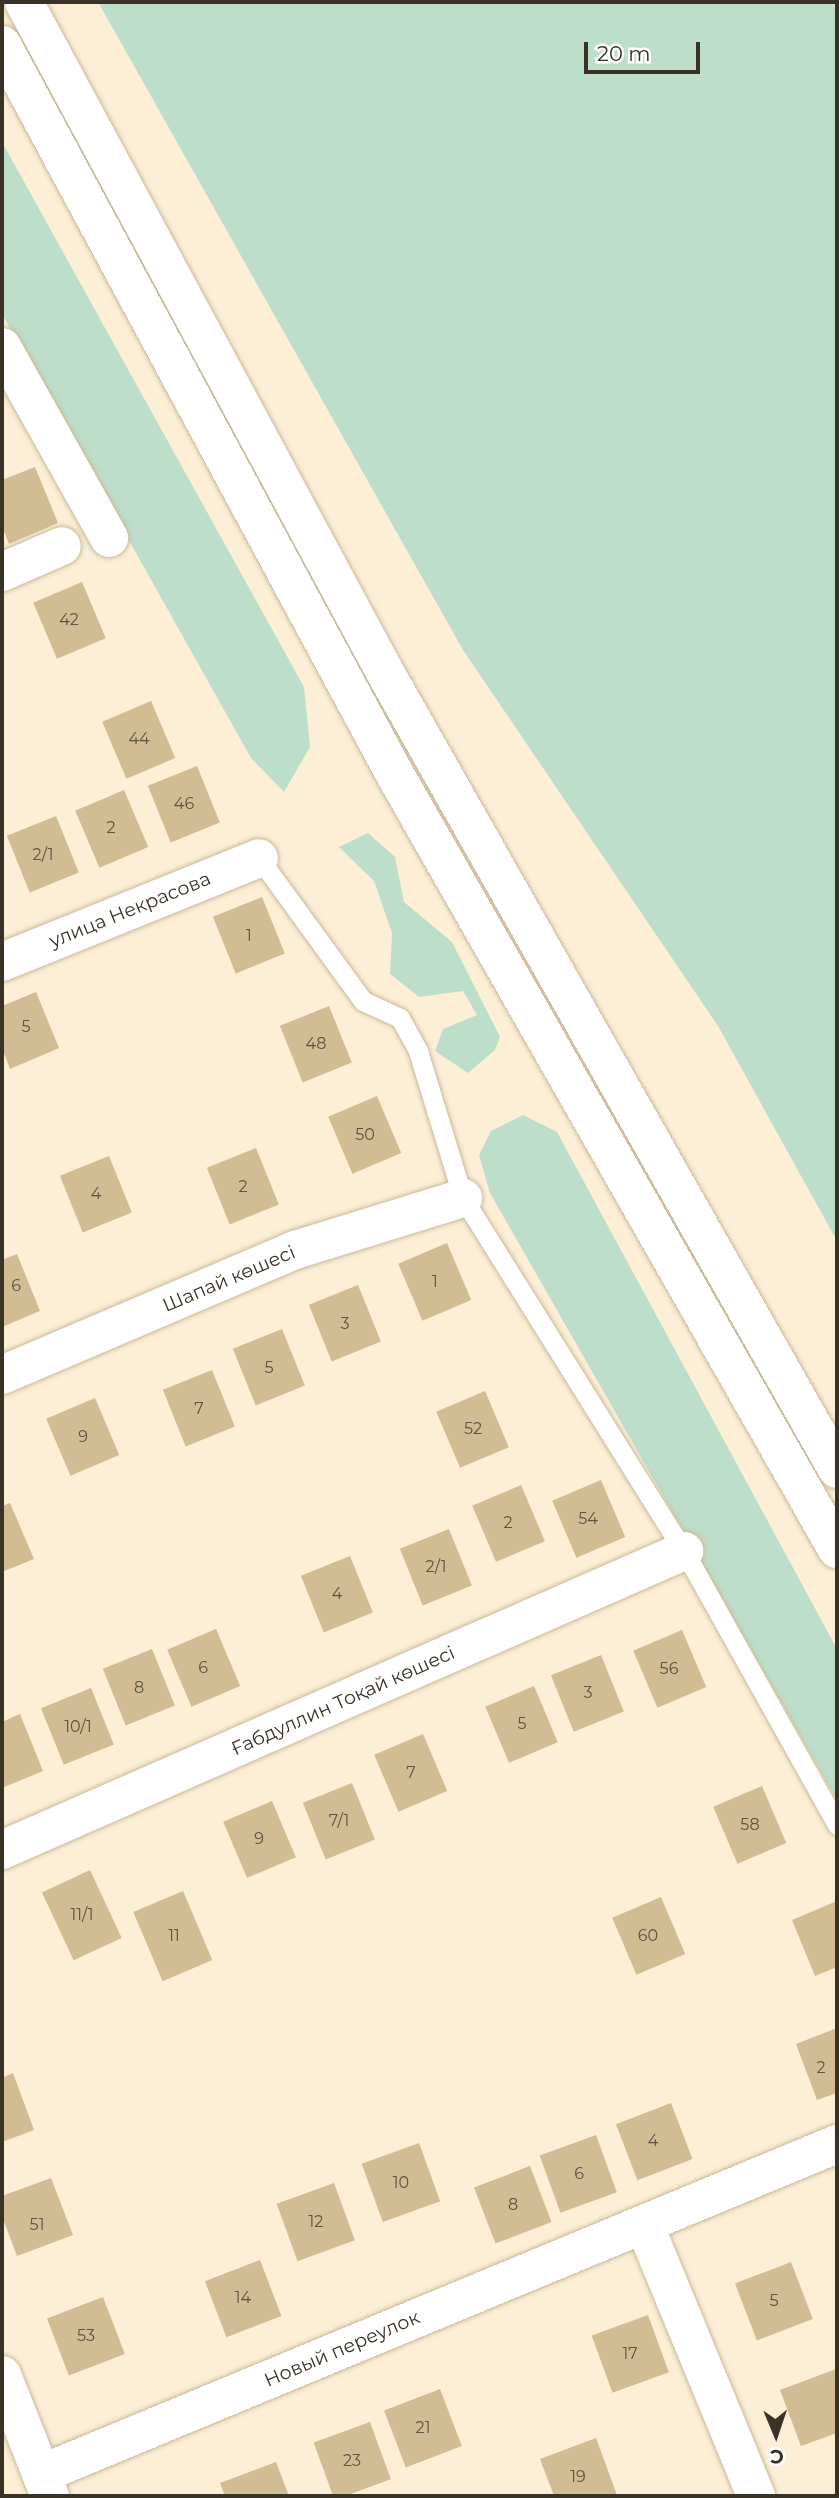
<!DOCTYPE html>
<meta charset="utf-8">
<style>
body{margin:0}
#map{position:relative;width:839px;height:2498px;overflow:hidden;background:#fcefd6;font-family:Montserrat,sans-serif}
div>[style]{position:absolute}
.green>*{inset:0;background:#bddeca}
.building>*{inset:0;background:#d1bc93;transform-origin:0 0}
.roads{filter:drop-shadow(0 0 2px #caba9b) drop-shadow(0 0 2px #caba9b)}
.service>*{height:19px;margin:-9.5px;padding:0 9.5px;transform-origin:9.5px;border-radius:9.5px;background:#fff}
.minor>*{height:38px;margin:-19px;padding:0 19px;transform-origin:19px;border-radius:19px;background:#fff}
.primary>*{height:38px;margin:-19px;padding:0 19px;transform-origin:19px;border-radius:19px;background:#fff}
span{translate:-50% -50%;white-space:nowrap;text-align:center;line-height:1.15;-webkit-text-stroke:7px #fff;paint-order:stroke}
.number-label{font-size:16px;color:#5f5441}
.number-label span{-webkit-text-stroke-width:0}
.street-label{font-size:19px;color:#393226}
.frame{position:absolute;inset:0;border:4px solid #393226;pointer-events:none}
.north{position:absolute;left:741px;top:2400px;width:70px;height:70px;-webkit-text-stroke:5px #fff;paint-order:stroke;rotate:178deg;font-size:19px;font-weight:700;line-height:28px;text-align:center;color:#393226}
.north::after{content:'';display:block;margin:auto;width:24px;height:32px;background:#393226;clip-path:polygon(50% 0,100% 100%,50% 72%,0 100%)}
.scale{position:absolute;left:584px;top:42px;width:116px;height:32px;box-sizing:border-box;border:4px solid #393226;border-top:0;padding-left:9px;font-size:21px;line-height:24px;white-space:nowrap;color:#393226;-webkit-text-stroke:5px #fff;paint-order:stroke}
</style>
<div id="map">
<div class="green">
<div style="clip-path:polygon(98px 2px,837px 2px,837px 1241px,718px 1026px,463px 650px)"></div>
<div style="clip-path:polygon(2px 142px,304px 687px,310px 747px,284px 792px,251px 758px,2px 314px)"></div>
<div style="clip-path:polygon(368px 833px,395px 857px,404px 902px,452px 942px,500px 1037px,495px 1050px,468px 1073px,435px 1051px,443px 1029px,477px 1015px,463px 991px,419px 997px,390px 974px,392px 933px,374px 881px,339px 847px)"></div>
<div style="clip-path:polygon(523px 1115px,557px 1132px,837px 1649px,837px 1800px,490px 1193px,479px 1155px,491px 1131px)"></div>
</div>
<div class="building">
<div style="clip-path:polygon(35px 467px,58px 523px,9px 544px,2px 526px,2px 480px)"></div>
<div style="left:82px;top:582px;width:61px;height:53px;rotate:67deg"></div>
<div style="left:151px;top:701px;width:62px;height:53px;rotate:67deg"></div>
<div style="left:197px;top:766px;width:61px;height:53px;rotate:68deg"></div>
<div style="left:124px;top:790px;width:62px;height:53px;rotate:67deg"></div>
<div style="left:56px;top:816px;width:61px;height:53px;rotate:68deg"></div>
<div style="left:262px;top:897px;width:61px;height:53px;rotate:68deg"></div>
<div style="clip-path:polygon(36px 992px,59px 1048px,10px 1069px,2px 1048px,2px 1006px)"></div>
<div style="left:329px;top:1006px;width:61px;height:53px;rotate:68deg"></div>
<div style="left:377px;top:1096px;width:62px;height:53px;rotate:67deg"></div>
<div style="left:256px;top:1148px;width:61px;height:53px;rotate:68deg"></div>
<div style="left:109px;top:1156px;width:61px;height:53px;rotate:68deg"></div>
<div style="left:447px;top:1243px;width:62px;height:53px;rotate:67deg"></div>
<div style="clip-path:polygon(17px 1254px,40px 1311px,2px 1327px,2px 1260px)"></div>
<div style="left:358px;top:1285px;width:61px;height:53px;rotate:68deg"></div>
<div style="left:282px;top:1329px;width:61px;height:53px;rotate:68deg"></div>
<div style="left:212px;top:1370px;width:61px;height:53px;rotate:68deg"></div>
<div style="left:485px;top:1391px;width:61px;height:53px;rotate:67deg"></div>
<div style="left:95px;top:1398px;width:62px;height:53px;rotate:67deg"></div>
<div style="left:601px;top:1480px;width:62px;height:53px;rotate:67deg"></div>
<div style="left:521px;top:1485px;width:61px;height:53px;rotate:67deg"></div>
<div style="clip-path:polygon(10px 1503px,34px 1559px,2px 1572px,2px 1506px)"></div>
<div style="left:449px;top:1529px;width:61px;height:53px;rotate:68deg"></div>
<div style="left:350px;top:1556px;width:61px;height:53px;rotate:68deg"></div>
<div style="left:216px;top:1629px;width:62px;height:53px;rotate:67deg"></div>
<div style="left:682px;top:1630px;width:62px;height:53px;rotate:67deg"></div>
<div style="left:152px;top:1649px;width:61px;height:53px;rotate:68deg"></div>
<div style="left:601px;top:1655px;width:61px;height:54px;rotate:68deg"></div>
<div style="left:534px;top:1686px;width:61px;height:53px;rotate:67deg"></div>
<div style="left:91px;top:1688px;width:61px;height:54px;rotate:68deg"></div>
<div style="clip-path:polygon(20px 1714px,43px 1771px,2px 1788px,2px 1722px)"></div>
<div style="left:423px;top:1734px;width:62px;height:53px;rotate:67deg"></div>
<div style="left:352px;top:1783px;width:61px;height:53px;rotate:68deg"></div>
<div style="left:762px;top:1786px;width:62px;height:53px;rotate:67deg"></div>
<div style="left:272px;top:1801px;width:61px;height:53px;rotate:67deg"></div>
<div style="left:90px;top:1870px;width:75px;height:53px;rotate:65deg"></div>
<div style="left:183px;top:1891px;width:75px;height:54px;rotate:67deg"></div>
<div style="left:661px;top:1897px;width:62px;height:53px;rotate:67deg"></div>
<div style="clip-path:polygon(837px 1901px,837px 1967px,815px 1976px,792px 1920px)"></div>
<div style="clip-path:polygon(837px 2028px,837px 2093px,817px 2100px,796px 2044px)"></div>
<div style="clip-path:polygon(13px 2073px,34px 2130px,2px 2142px,2px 2078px)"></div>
<div style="left:671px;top:2103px;width:60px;height:59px;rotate:69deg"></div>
<div style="left:596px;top:2135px;width:61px;height:60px;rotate:70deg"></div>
<div style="left:419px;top:2143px;width:62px;height:61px;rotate:70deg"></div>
<div style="left:530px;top:2166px;width:60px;height:60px;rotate:69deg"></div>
<div style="clip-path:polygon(51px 2178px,73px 2235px,17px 2256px,2px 2216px,2px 2196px)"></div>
<div style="left:334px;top:2183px;width:61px;height:61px;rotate:70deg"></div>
<div style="left:260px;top:2260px;width:60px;height:59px;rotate:69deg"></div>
<div style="left:791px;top:2262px;width:61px;height:60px;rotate:69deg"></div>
<div style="left:103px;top:2297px;width:61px;height:60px;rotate:69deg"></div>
<div style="left:648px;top:2315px;width:61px;height:60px;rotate:70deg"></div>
<div style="clip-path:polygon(836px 2369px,837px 2433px,801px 2446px,780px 2390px)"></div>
<div style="left:440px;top:2389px;width:61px;height:60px;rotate:69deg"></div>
<div style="left:370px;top:2422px;width:61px;height:60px;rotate:70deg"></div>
<div style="clip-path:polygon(596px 2438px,617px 2495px,554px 2496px,540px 2459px)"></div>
<div style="clip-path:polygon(276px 2462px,289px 2496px,225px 2496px,220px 2483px)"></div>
</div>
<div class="roads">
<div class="service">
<div style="left:259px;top:858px;width:177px;rotate:54deg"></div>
<div style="left:363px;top:1001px;width:41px;rotate:24.7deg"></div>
<div style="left:400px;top:1018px;width:38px;rotate:61deg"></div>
<div style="left:418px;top:1051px;width:154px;rotate:73deg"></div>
<div style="left:463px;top:1198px;width:416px;rotate:58deg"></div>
<div style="left:684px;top:1551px;width:314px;rotate:60.8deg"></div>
</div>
<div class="minor">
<div style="left:2px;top:347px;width:219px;rotate:60.7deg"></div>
<div style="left:2px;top:572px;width:65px;rotate:-23.4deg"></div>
<div style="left:2px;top:962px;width:277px;rotate:-22deg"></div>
<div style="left:2px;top:1375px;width:319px;rotate:-23.1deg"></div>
<div style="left:295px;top:1250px;width:176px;rotate:-17.2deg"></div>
<div style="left:2px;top:1850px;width:745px;rotate:-23.67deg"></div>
<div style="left:644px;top:2224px;width:294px;rotate:67.6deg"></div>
<div style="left:2px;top:2375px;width:130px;rotate:68.4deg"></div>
<div style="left:41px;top:2474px;width:862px;rotate:-22.52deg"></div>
</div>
<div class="primary">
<div style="left:24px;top:2px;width:763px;rotate:61.69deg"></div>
<div style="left:386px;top:674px;width:914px;rotate:60.43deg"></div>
<div style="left:2px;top:45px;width:825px;rotate:61.69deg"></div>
<div style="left:393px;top:771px;width:896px;rotate:60.29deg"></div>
</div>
</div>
<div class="number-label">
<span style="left:69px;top:620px">42</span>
<span style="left:139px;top:739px">44</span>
<span style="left:184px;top:804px">46</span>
<span style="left:111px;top:828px">2</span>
<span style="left:43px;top:855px">2/1</span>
<span style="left:249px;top:936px">1</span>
<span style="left:26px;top:1027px">5</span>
<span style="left:316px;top:1044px">48</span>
<span style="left:365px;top:1135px">50</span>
<span style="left:243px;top:1187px">2</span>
<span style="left:96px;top:1194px">4</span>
<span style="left:435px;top:1282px">1</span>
<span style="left:16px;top:1286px">6</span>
<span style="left:345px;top:1324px">3</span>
<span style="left:269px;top:1368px">5</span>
<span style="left:199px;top:1409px">7</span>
<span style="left:473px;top:1429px">52</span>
<span style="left:83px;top:1437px">9</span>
<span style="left:588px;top:1519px">54</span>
<span style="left:508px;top:1523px">2</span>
<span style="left:436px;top:1567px">2/1</span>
<span style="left:337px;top:1594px">4</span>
<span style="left:203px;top:1668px">6</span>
<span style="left:669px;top:1669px">56</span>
<span style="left:139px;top:1688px">8</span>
<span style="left:588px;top:1693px">3</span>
<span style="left:522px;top:1724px">5</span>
<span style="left:78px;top:1727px">10/1</span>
<span style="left:411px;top:1773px">7</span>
<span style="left:339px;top:1821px">7/1</span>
<span style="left:750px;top:1825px">58</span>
<span style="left:259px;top:1839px">9</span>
<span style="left:82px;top:1915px">11/1</span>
<span style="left:174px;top:1936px">11</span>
<span style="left:648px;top:1936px">60</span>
<span style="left:821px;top:2068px">2</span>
<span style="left:653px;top:2141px">4</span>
<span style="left:579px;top:2174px">6</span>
<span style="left:401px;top:2183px">10</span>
<span style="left:513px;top:2205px">8</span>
<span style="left:316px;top:2222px">12</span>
<span style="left:37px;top:2225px">51</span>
<span style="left:243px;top:2298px">14</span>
<span style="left:774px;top:2301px">5</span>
<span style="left:86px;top:2336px">53</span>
<span style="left:630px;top:2354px">17</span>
<span style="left:423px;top:2428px">21</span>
<span style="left:352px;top:2461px">23</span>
<span style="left:578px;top:2477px">19</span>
</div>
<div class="street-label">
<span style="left:130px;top:910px;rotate:-22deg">улица Некрасова</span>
<span style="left:229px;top:1279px;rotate:-23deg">Шапай көшесі</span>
<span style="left:343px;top:1701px;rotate:-24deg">Ғабдуллин Тоқай көшесі</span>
<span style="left:342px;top:2349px;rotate:-23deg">Новый переулок</span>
</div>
<div class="frame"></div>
<div class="north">С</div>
<div class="scale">20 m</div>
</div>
